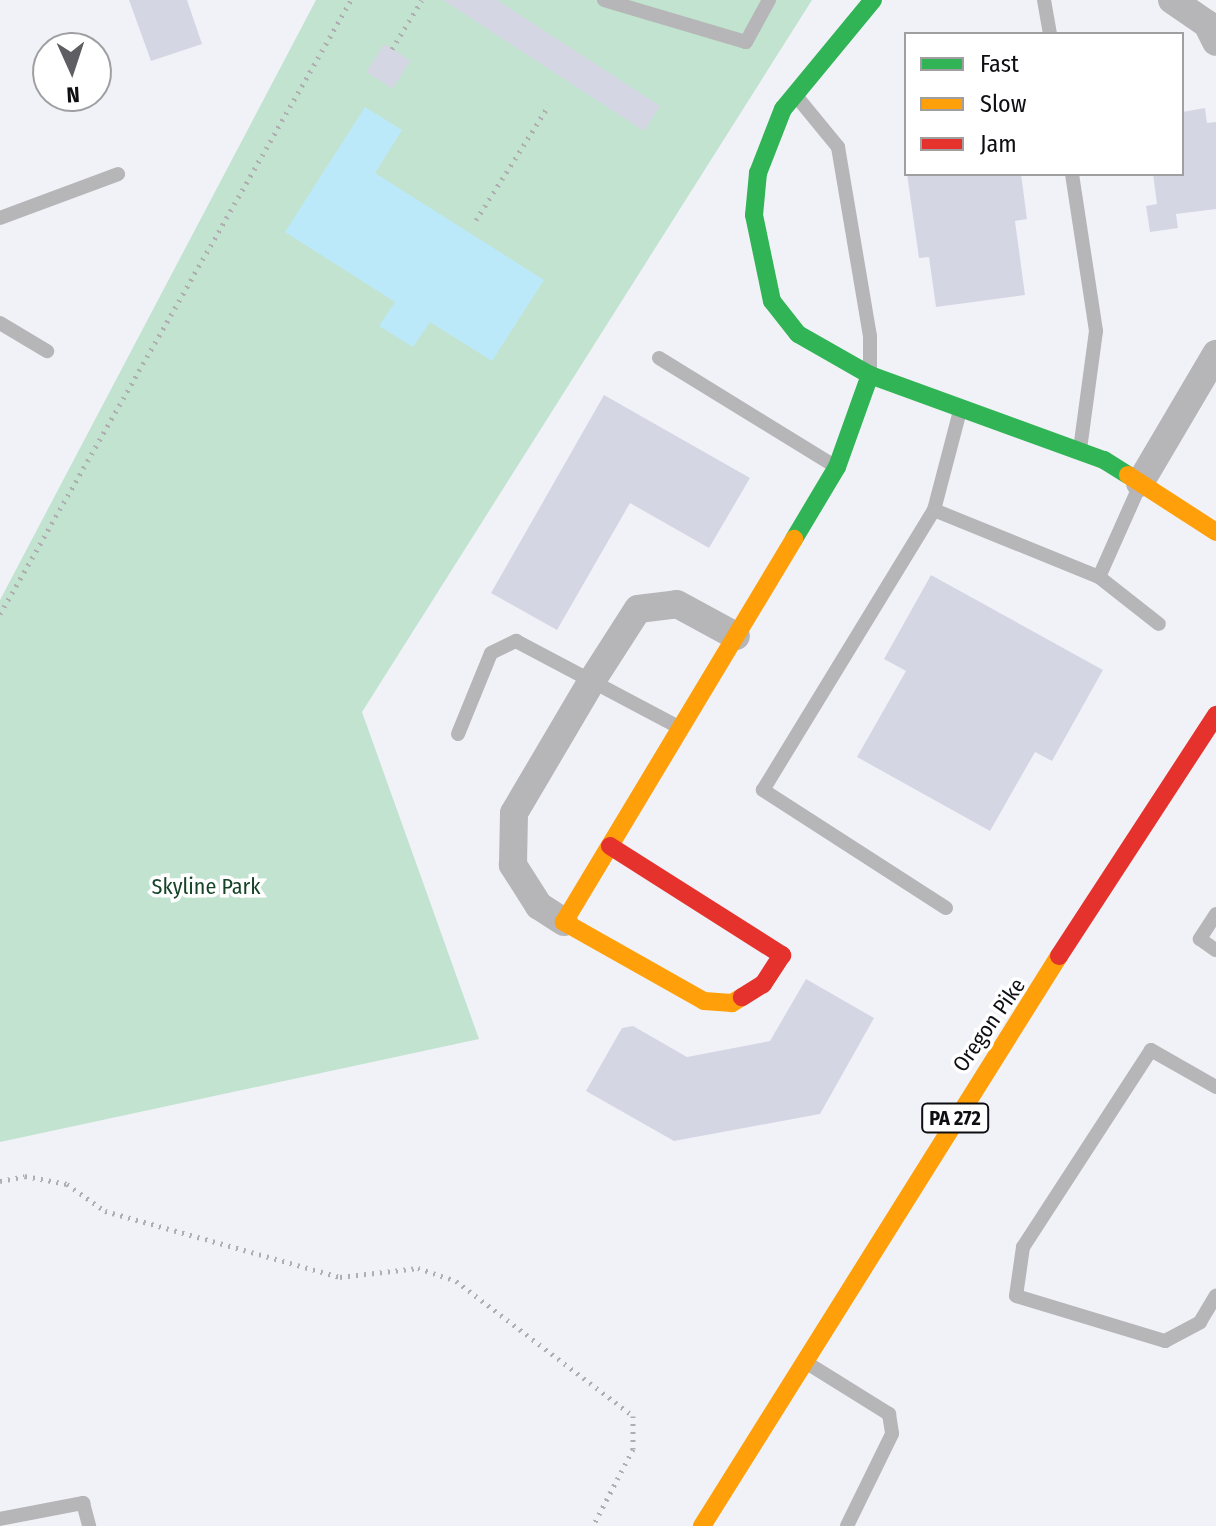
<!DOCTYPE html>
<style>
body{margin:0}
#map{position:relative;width:1216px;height:1526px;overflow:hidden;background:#f1f2f8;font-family:"Fira Sans Condensed",sans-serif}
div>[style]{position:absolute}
.green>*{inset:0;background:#c2e3cf}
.water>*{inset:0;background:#bce9f9}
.building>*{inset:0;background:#d5d6e4;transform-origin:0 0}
.path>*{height:5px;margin-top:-2.5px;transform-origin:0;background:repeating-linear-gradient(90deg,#afaeb1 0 2px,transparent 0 8px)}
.lane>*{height:14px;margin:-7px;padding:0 7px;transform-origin:7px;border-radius:7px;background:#b6b5b7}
.street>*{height:28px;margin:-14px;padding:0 14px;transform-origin:14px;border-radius:14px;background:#b6b5b7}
.fast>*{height:18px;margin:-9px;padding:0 9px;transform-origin:9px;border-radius:9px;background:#30b455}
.slow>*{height:18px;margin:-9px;padding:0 9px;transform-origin:9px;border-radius:9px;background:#ff9f0a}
.jam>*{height:18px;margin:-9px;padding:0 9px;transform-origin:9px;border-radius:9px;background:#e5322d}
span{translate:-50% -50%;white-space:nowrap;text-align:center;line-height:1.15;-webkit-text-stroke:7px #fff;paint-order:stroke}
.shield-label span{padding:2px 6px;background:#fff;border:2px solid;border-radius:6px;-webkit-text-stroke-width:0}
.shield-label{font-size:20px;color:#0f0f13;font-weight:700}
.park-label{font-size:22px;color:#174428}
.street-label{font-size:22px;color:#0f0f13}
.legend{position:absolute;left:904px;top:32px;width:280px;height:144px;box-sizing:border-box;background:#fff;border:2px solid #9f9fa1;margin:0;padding:10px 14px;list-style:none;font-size:24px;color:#0f0f13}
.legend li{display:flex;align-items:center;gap:16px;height:40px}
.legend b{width:40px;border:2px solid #9f9fa1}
.north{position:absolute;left:32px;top:32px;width:80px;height:80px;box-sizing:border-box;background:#fff;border:2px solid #9f9fa1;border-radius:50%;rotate:177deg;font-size:22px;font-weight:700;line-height:32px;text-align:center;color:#0f0f13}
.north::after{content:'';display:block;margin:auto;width:28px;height:36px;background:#5e5e63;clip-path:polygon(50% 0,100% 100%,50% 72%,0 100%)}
</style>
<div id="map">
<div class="green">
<div style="clip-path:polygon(316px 0,812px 0,362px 712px,479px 1039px,0 1142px,0 600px)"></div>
</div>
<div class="water">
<div style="clip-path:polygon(365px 107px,402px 130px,375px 173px,544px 280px,492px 361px,430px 322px,413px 347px,379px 326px,395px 302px,285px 232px)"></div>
</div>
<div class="building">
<div style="clip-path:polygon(129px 0,187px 0,202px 44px,151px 61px)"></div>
<div style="clip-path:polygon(443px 0,497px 0,660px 106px,644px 131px)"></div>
<div style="left:384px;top:44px;width:31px;height:33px;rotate:32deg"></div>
<div style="clip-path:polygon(1205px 108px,1207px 123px,1216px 122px,1216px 209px,1176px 214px,1178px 228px,1150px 232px,1146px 206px,1157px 204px,1153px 174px,1182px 174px,1182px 112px)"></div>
<div style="clip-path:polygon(907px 174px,1021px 174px,1027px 219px,1015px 221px,1025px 295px,936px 307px,929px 257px,919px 258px)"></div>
<div style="clip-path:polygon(604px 395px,750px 478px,709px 548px,630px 503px,557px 630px,491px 593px)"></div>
<div style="clip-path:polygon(931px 575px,1103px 670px,1052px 761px,1035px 752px,990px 831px,857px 757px,906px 671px,884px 659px)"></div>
<div style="clip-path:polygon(806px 979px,874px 1018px,820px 1114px,674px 1141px,586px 1091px,622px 1028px,633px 1026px,687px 1057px,770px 1041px)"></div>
</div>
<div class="path">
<div style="left:392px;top:49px;width:57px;rotate:-58.5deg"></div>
<div style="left:476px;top:220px;width:136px;rotate:-57.6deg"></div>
<div style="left:0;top:614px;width:707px;rotate:-60.25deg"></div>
<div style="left:0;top:1181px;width:25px;rotate:-11deg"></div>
<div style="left:25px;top:1176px;width:43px;rotate:10.8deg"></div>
<div style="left:67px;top:1184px;width:47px;rotate:35.4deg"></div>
<div style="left:105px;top:1211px;width:244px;rotate:15.7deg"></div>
<div style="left:340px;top:1277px;width:79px;rotate:-6.6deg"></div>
<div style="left:418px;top:1268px;width:40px;rotate:18.9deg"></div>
<div style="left:456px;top:1281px;width:223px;rotate:37.3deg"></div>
<div style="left:633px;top:1416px;width:33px;rotate:90deg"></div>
<div style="left:633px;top:1449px;width:87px;rotate:117.5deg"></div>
</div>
<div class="lane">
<div style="left:604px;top:0;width:148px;rotate:16.5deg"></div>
<div style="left:746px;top:42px;width:48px;rotate:-61.3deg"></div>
<div style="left:1044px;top:0;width:35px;rotate:80deg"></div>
<div style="left:797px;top:97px;width:65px;rotate:50.6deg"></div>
<div style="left:838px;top:147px;width:192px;rotate:80.4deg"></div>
<div style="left:870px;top:336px;width:35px;rotate:90deg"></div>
<div style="left:1072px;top:174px;width:159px;rotate:81.3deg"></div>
<div style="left:1096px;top:331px;width:120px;rotate:97.7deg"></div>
<div style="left:0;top:218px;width:126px;rotate:-20.4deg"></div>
<div style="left:0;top:323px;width:55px;rotate:30.8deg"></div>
<div style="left:659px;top:358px;width:204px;rotate:31.6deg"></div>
<div style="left:934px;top:510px;width:102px;rotate:-75.3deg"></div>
<div style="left:1099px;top:577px;width:98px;rotate:-66deg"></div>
<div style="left:458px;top:734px;width:87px;rotate:-67.8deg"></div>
<div style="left:491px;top:653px;width:28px;rotate:-26deg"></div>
<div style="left:516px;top:641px;width:186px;rotate:27.9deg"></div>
<div style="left:946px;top:908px;width:218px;rotate:-147.2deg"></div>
<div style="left:763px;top:790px;width:328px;rotate:-58.6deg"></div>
<div style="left:934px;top:510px;width:178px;rotate:22.1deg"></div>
<div style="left:1099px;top:577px;width:76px;rotate:38.1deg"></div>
<div style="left:1216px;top:914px;width:30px;rotate:123deg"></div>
<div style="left:1200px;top:939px;width:19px;rotate:35deg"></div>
<div style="left:1216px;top:1087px;width:75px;rotate:-150.4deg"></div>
<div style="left:1151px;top:1050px;width:235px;rotate:123deg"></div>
<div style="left:1023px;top:1247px;width:49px;rotate:98.1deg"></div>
<div style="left:1016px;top:1296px;width:156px;rotate:16.8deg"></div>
<div style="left:1165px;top:1341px;width:40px;rotate:-28deg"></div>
<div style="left:1200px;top:1322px;width:31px;rotate:-59deg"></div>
<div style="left:807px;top:1363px;width:97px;rotate:31.9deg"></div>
<div style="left:889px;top:1414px;width:20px;rotate:81deg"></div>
<div style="left:892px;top:1434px;width:102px;rotate:116.1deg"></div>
<div style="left:0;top:1519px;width:85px;rotate:-10.9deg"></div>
<div style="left:83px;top:1503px;width:24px;rotate:75deg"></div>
</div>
<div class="street">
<div style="left:1172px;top:0;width:42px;rotate:34.4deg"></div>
<div style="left:1207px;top:24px;width:20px;rotate:63deg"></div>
<div style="left:1140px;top:483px;width:150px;rotate:-59.5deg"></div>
<div style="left:564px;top:922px;width:30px;rotate:-147deg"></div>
<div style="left:539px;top:906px;width:49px;rotate:-122.4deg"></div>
<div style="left:513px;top:865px;width:52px;rotate:-88.9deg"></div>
<div style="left:514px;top:813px;width:156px;rotate:-59.5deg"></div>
<div style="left:593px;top:679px;width:83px;rotate:-57.3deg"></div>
<div style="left:638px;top:609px;width:39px;rotate:-7deg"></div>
<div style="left:677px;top:604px;width:67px;rotate:28.5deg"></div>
</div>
<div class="fast">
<div style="left:873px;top:0;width:141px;rotate:129.5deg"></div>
<div style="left:783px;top:109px;width:69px;rotate:111.3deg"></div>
<div style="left:758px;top:173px;width:42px;rotate:95.4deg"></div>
<div style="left:754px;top:215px;width:88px;rotate:78.2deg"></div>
<div style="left:772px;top:301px;width:42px;rotate:51.8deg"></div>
<div style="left:798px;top:334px;width:83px;rotate:29.7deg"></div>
<div style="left:870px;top:375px;width:249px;rotate:20deg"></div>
<div style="left:1104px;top:460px;width:28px;rotate:32deg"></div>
<div style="left:794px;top:539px;width:84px;rotate:-59.2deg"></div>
<div style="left:837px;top:467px;width:98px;rotate:-70.3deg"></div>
</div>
<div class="slow">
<div style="left:1128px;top:475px;width:105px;rotate:32.9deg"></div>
<div style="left:742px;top:997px;width:12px;rotate:149deg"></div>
<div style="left:732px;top:1003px;width:28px;rotate:-176deg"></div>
<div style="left:704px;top:1001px;width:161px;rotate:-150.6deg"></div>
<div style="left:564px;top:922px;width:447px;rotate:-59deg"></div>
<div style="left:702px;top:1526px;width:673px;rotate:-57.94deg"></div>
</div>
<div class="jam">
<div style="left:610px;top:846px;width:204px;rotate:32.4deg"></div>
<div style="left:782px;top:955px;width:35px;rotate:123deg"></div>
<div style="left:763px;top:984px;width:25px;rotate:148deg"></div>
<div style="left:1059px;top:956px;width:288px;rotate:-56.9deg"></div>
</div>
<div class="shield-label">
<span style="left:955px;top:1118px">PA 272</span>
</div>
<div class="park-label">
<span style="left:206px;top:887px">Skyline Park</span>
</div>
<div class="street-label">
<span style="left:989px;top:1025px;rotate:-55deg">Oregon Pike</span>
</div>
<ul class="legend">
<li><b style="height:10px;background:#30b455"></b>Fast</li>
<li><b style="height:10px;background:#ff9f0a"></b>Slow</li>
<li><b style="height:10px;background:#e5322d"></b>Jam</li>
</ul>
<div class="north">N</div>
</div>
